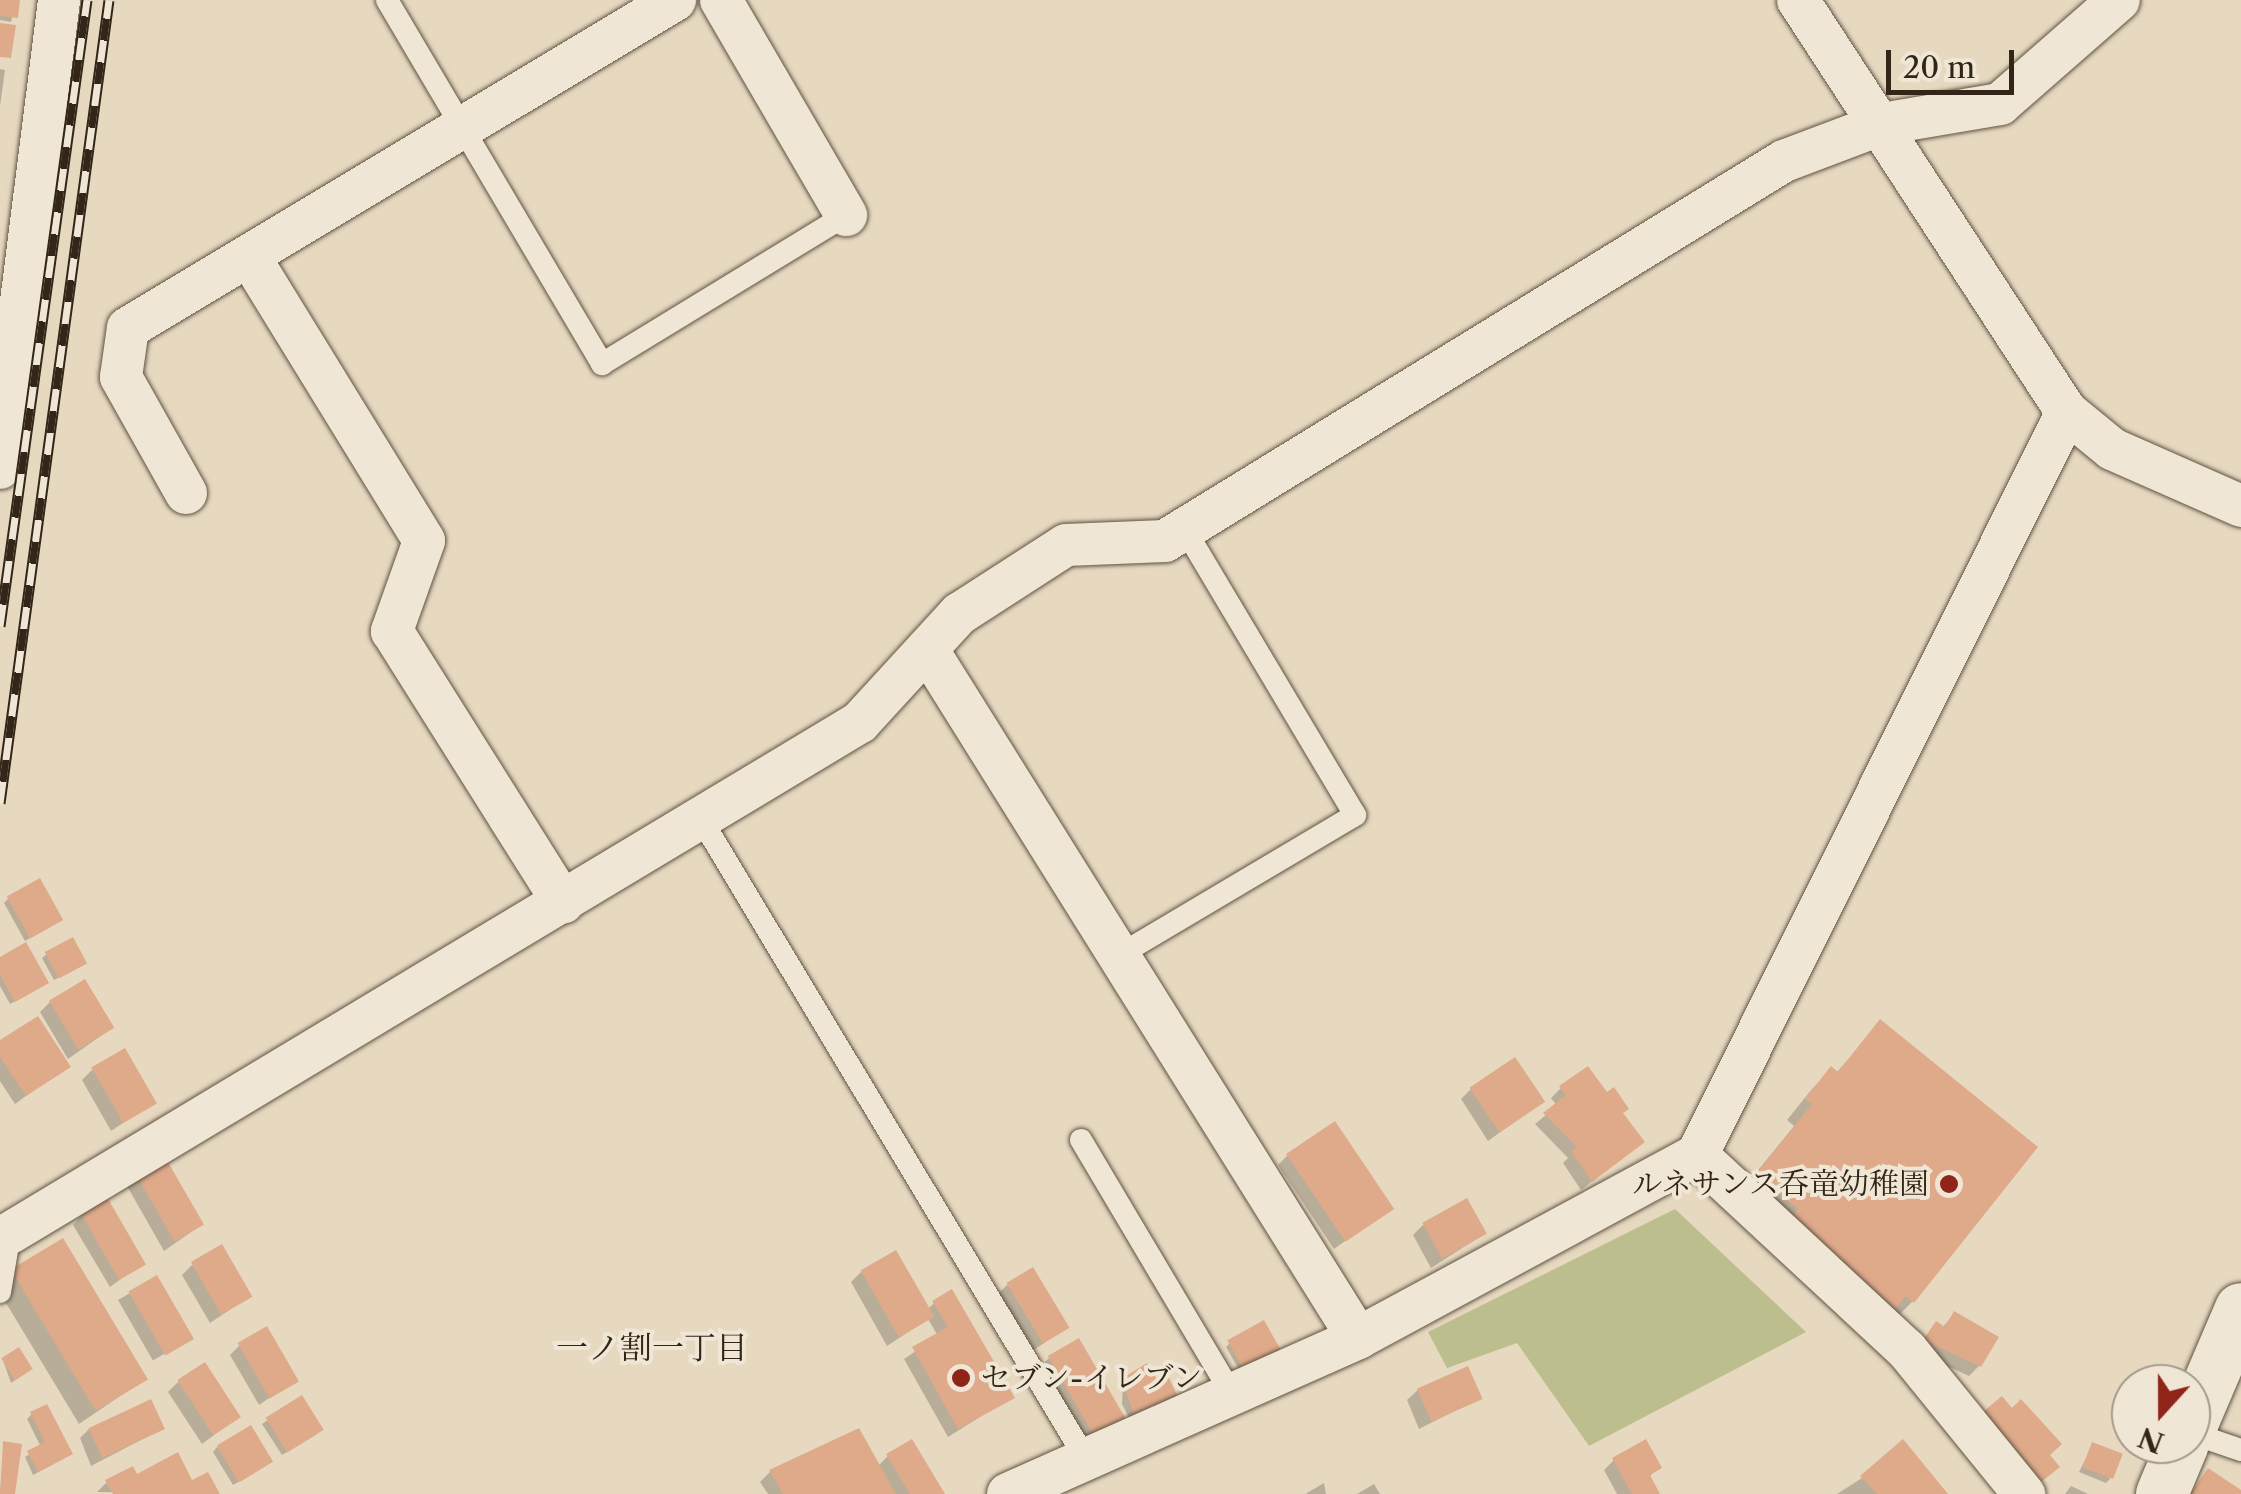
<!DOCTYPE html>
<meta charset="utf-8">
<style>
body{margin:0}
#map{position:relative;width:2241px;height:1494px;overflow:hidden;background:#e7d9c0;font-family:"Libre Caslon Text","Noto Serif JP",serif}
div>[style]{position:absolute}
.green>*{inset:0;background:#bcbe8e}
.shadow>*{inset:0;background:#0003;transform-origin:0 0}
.building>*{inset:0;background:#dfaa8a;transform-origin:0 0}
.roads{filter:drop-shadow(0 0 2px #605342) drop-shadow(0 0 2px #605342)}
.service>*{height:22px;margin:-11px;padding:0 11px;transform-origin:11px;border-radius:11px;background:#efe6d6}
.minor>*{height:42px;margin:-21px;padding:0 21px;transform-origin:21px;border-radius:21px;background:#efe6d6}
.tertiary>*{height:52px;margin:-26px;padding:0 26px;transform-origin:26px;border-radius:26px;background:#efe6d6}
.rail>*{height:11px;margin-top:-5.5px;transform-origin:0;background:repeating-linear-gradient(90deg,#efe6d6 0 22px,#332618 0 44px);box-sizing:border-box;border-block:2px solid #332618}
.dots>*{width:28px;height:28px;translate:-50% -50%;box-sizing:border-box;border:5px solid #efe6d6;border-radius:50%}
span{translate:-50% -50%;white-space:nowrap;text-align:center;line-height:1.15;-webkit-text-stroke:8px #efe6d6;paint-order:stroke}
.poi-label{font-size:30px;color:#332618}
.right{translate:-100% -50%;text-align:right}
.left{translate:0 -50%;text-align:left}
.neighbourhood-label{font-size:32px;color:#332618}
.north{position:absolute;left:2111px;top:1364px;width:100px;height:100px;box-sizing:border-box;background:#efe6d6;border:2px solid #a4998a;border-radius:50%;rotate:201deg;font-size:28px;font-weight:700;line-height:40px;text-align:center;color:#332618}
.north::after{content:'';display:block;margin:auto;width:35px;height:45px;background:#8f2418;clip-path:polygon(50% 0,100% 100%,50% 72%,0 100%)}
.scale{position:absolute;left:1886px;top:50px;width:128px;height:45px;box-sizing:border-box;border:5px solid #332618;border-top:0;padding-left:12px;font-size:30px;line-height:35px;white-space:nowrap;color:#332618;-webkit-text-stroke:8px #efe6d6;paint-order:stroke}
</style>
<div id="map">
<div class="green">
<div style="clip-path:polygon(1675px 1209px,1806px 1332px,1589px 1446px,1517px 1343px,1447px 1368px,1428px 1332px)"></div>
</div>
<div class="shadow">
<div style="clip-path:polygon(0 0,17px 0,11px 22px,0 20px)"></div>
<div style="clip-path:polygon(0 69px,5px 70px,0 106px)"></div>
<div style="clip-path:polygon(9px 898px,55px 924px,25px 941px,4px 903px)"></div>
<div style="clip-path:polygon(47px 954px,79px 967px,54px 980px,42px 958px)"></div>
<div style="clip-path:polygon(0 960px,41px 987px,10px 1004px,0 986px)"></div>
<div style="clip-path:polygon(50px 1002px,112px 1028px,68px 1059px,40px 1012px)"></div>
<div style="clip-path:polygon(1881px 1023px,1913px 1301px,1893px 1321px,1737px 1196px,1794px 1126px,1787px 1120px,1812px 1089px,1832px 1069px,1836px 1073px)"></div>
<div style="clip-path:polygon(0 1043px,67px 1066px,15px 1104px,0 1081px)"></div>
<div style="clip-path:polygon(92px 1070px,153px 1103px,111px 1131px,82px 1080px)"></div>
<div style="clip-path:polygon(1561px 1088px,1620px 1114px,1642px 1142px,1581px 1190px,1563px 1163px,1568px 1158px,1535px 1124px,1557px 1106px,1551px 1098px)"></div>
<div style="clip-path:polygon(1471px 1089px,1542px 1102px,1488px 1141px,1461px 1099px)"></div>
<div style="clip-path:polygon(1288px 1155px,1391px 1208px,1334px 1249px,1278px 1165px)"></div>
<div style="clip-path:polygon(137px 1176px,201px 1225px,164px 1251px,127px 1186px)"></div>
<div style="clip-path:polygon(83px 1214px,143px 1263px,110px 1287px,73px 1225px)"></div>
<div style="clip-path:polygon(1423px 1225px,1484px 1234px,1431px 1268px,1413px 1235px)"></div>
<div style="clip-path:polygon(192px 1265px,249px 1297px,210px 1323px,182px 1275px)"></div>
<div style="clip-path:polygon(12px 1271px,145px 1379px,79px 1424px,0 1293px)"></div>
<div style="clip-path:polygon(861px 1272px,927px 1310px,934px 1303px,1012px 1397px,948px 1437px,904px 1359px,938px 1336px,928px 1319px,887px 1346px,851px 1282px)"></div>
<div style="left:156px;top:1278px;width:70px;height:44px;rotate:60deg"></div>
<div style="clip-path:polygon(1007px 1285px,1066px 1328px,1031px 1352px,997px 1295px)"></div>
<div style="clip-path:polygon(1954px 1314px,1979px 1366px,1969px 1376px,1915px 1351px,1936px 1324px,1942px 1328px)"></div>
<div style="clip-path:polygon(1230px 1343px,1278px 1351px,1241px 1373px,1226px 1347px)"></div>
<div style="clip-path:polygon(240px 1345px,295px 1380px,259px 1405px,230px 1355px)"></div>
<div style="clip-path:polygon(1049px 1358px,1125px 1422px,1085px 1449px,1039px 1368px)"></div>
<div style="clip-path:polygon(3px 1360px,26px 1373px,11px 1383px)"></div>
<div style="clip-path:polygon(1123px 1381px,1157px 1384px,1133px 1425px,1122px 1404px)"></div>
<div style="clip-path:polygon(178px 1382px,238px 1417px,202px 1444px,168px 1392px)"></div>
<div style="clip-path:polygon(1418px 1390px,1480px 1398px,1419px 1429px,1407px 1400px)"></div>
<div style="clip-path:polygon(301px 1398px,317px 1434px,282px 1455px,262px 1424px)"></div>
<div style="clip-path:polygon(32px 1414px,65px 1458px,33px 1475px,25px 1457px,41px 1447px,27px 1419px)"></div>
<div style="clip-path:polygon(90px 1428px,162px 1429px,91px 1466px,80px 1438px)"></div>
<div style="clip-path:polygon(4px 1443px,12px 1494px,0 1494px)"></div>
<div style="clip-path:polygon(2093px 1444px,2110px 1479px,2106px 1483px,2079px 1472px)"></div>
<div style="clip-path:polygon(217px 1447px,265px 1466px,233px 1485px,213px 1452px)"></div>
<div style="clip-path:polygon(888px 1456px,942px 1494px,768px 1494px,760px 1482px,770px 1472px,877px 1467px)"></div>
<div style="clip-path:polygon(1614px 1460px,1659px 1467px,1649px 1477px,1658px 1494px,1617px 1494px,1604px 1470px)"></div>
<div style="clip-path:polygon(136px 1477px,191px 1483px,215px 1494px,97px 1492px,107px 1482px)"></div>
<div style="clip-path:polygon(1862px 1478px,1944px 1494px,1837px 1494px)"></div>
<div style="clip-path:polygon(1324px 1483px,1326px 1494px,1306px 1494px,1307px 1493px)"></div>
<div style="clip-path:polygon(1374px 1484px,1380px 1494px,1357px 1494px)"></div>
<div style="clip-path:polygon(2071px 1486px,2088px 1494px,2065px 1494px)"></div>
</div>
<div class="building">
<div style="clip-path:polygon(0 0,20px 0,18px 18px,0 16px)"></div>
<div style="clip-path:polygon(0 23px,16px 25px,11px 58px,0 57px)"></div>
<div style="left:40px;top:878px;width:48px;height:38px;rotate:61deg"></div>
<div style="left:73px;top:937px;width:30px;height:32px;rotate:62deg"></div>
<div style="clip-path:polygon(26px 942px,49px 983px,15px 1002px,0 975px,0 957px)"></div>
<div style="left:85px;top:979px;width:57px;height:42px;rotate:59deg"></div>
<div style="clip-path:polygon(38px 1016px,71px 1067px,26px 1096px,0 1057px,0 1040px)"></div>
<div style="clip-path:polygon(1880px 1019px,2038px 1147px,1914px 1303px,1906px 1296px,1894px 1310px,1791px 1217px,1798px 1209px,1756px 1174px,1812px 1104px,1805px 1099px,1831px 1066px,1838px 1072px)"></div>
<div style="left:125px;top:1048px;width:64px;height:39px;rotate:60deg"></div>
<div style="left:1515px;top:1057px;width:54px;height:55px;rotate:56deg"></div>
<div style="clip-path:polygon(1588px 1066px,1607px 1092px,1614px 1087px,1629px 1109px,1623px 1113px,1645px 1142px,1592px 1182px,1571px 1151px,1577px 1147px,1543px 1113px,1566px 1095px,1559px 1086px)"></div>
<div style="left:1335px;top:1121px;width:106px;height:59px;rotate:56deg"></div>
<div style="left:165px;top:1157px;width:78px;height:34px;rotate:60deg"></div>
<div style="left:107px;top:1197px;width:78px;height:31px;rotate:60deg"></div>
<div style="left:1467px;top:1198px;width:41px;height:51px;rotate:61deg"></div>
<div style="left:63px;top:1238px;width:165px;height:61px;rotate:59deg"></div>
<div style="left:222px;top:1244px;width:61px;height:36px;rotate:60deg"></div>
<div style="left:896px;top:1250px;width:77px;height:41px;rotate:60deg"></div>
<div style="left:1033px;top:1267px;width:71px;height:31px;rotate:59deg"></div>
<div style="left:157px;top:1275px;width:74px;height:33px;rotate:60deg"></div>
<div style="clip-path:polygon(952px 1289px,1015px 1398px,958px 1429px,912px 1347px,948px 1327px,932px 1301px)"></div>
<div style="clip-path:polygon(1954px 1311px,1999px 1337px,1981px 1367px,1923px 1340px,1936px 1321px,1945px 1327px)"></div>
<div style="left:1264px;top:1320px;width:35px;height:42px;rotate:61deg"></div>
<div style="left:267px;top:1326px;width:64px;height:34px;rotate:60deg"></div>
<div style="left:1079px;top:1338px;width:98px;height:36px;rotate:60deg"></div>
<div style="left:19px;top:1347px;width:26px;height:21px;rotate:58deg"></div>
<div style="left:205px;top:1362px;width:66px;height:33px;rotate:57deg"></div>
<div style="clip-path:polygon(1147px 1363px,1158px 1381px,1168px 1376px,1180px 1401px,1137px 1422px,1121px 1379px)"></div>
<div style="left:1468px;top:1366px;width:36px;height:56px;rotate:66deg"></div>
<div style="left:302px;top:1395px;width:41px;height:43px;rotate:58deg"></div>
<div style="clip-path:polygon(2002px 1396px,2012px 1408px,2021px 1399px,2062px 1444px,2050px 1455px,2060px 1467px,2035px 1487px,1977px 1417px)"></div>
<div style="left:151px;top:1399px;width:33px;height:69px;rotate:65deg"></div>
<div style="clip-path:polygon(47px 1404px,73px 1454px,38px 1472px,27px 1451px,45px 1442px,30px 1412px)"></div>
<div style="left:251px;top:1425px;width:43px;height:40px;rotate:59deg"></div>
<div style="clip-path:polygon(859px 1428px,896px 1494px,783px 1494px,769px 1470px)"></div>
<div style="clip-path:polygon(912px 1439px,945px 1494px,910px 1494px,886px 1454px)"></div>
<div style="clip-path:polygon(1646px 1439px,1662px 1468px,1650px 1475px,1660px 1494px,1632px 1494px,1612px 1458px)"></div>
<div style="clip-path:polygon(1903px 1439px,1948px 1494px,1877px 1494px,1860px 1476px)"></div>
<div style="clip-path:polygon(3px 1441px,22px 1444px,15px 1494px,0 1494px)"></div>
<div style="left:2092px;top:1442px;width:33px;height:27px;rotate:21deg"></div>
<div style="clip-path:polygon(178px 1452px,192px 1480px,208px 1472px,220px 1494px,113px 1494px,105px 1480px,133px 1466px,137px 1474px)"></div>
<div style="clip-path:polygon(2208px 1468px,2241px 1490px,2241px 1494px,2190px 1494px)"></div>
</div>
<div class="roads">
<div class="service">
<div style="left:387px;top:0;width:423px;rotate:59.4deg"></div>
<div style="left:602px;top:364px;width:286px;rotate:-31.4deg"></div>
<div style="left:701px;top:819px;width:747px;rotate:58.97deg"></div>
<div style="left:1116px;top:957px;width:278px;rotate:-30.7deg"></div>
<div style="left:1355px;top:815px;width:334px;rotate:-120.8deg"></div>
<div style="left:1081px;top:1140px;width:295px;rotate:59.3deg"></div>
<div style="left:0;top:1292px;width:60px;rotate:-80.4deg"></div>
<div style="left:2191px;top:1433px;width:53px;rotate:18.8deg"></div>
</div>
<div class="minor">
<div style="left:721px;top:0;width:249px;rotate:59.8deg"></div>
<div style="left:1798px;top:0;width:492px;rotate:56.9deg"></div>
<div style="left:2067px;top:412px;width:58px;rotate:39.4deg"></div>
<div style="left:2112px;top:449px;width:141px;rotate:23.8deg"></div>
<div style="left:249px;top:256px;width:334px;rotate:58.4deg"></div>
<div style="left:424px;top:541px;width:96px;rotate:109.6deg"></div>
<div style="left:392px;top:631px;width:321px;rotate:57.8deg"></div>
<div style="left:0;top:468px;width:472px;rotate:-82.8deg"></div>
<div style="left:186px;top:493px;width:133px;rotate:-119.3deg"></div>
<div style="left:121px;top:377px;width:49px;rotate:-81.9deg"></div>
<div style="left:128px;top:328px;width:638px;rotate:-30.95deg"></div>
<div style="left:927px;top:649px;width:813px;rotate:57.97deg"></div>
<div style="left:1697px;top:1155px;width:287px;rotate:42.9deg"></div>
<div style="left:1907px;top:1350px;width:186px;rotate:50.9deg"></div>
<div style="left:10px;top:1233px;width:992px;rotate:-31.01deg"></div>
<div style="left:860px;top:722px;width:147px;rotate:-47.5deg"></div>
<div style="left:959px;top:614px;width:127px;rotate:-32.8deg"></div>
<div style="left:1066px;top:545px;width:99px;rotate:-2.3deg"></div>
<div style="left:1165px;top:541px;width:726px;rotate:-31.55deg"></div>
<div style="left:1784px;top:161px;width:105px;rotate:-20.7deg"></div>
<div style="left:1882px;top:124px;width:120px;rotate:-9.6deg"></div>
<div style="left:2000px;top:104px;width:158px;rotate:-41.2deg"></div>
<div style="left:1008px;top:1494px;width:383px;rotate:-24deg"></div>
<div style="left:1358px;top:1338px;width:385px;rotate:-28.4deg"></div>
<div style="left:1697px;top:1155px;width:830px;rotate:-63.53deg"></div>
</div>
<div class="tertiary">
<div style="left:2191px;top:1426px;width:127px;rotate:-66.9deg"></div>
<div style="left:2162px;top:1494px;width:54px;rotate:-67.2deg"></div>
</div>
</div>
<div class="rail">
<div style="left:0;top:626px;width:632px;rotate:-82.09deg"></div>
<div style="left:0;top:803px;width:810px;rotate:-82.27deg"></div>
</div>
<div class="dots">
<div style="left:1949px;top:1184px;background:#8f2418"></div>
<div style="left:961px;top:1378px;background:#8f2418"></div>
</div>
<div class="poi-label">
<span class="right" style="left:1929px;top:1184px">ルネサンス呑竜幼稚園</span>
<span class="left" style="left:981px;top:1378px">セブン-イレブン</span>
</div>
<div class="neighbourhood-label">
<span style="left:652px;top:1348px">一ノ割一丁目</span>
</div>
<div class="north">N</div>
<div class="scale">20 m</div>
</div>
